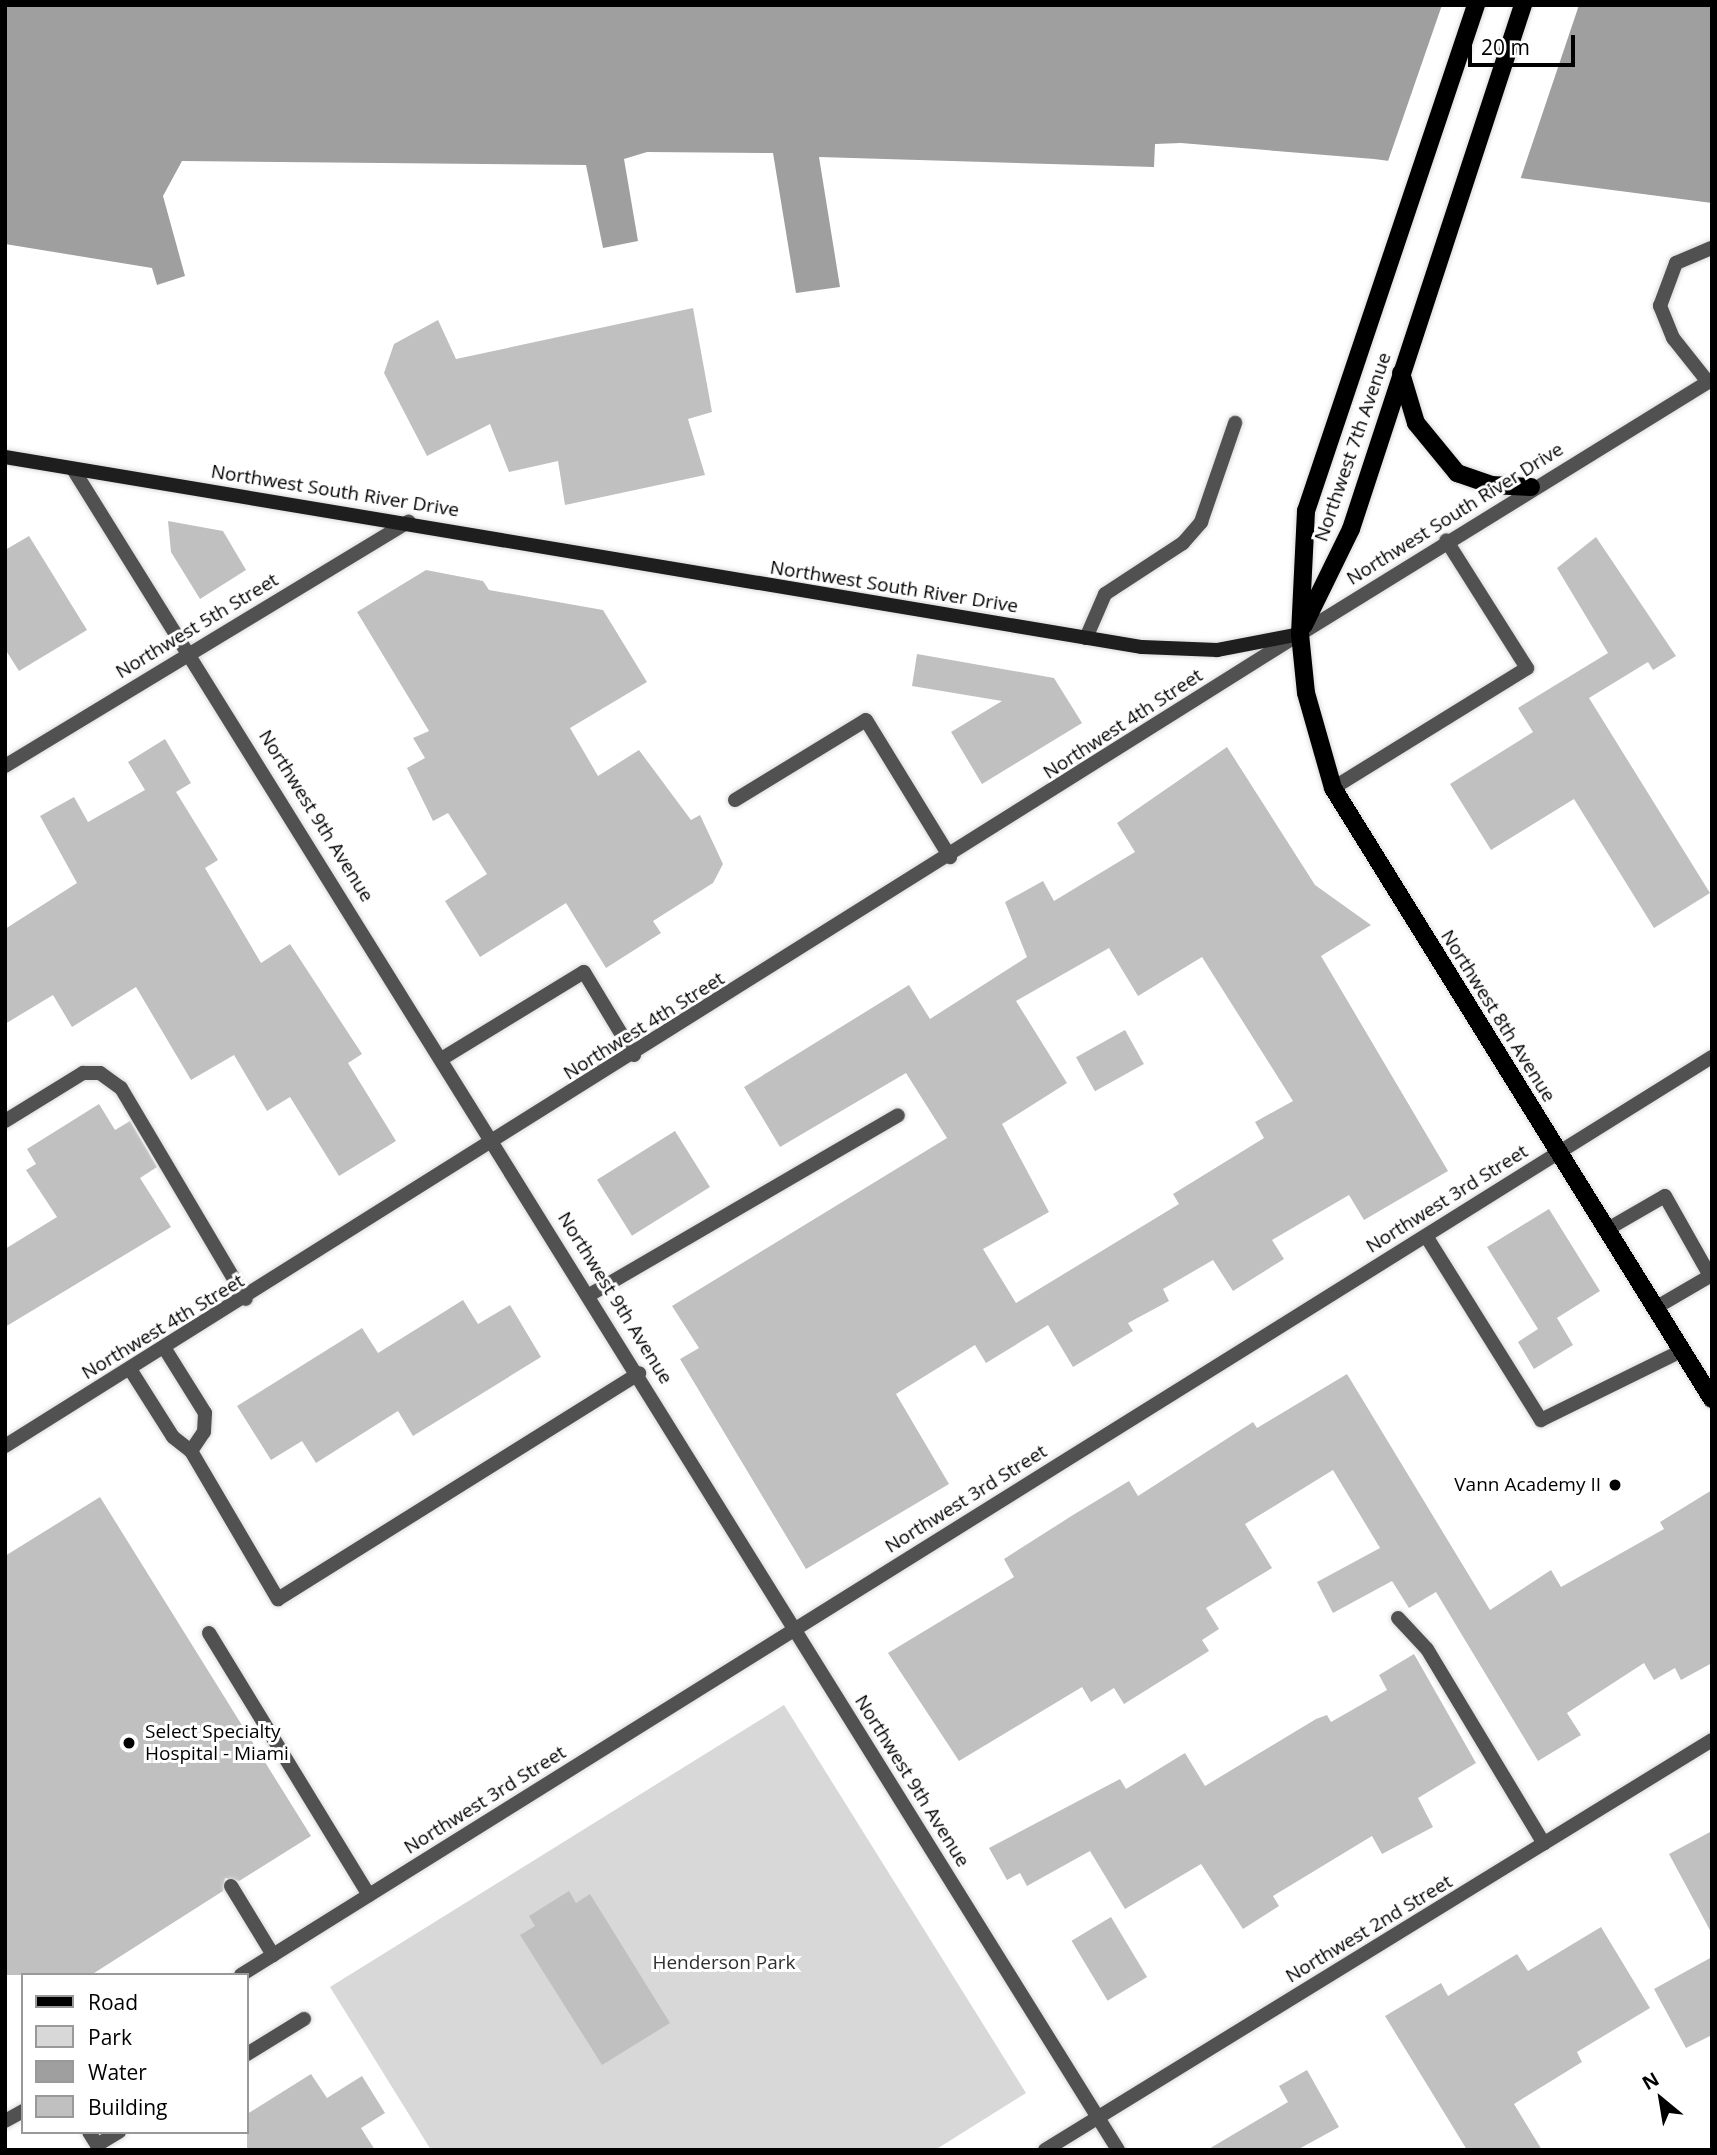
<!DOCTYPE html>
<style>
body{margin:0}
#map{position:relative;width:1717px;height:2155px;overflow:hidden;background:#fff;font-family:"Open Sans",sans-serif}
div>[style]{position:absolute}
.green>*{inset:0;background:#d8d8d8}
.water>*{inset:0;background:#9f9f9f}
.pier>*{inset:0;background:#fff}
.building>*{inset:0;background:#c0c0c0;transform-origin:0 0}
.roads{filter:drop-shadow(0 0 2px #dbdbdb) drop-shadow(0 0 2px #dbdbdb)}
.service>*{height:14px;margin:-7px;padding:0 7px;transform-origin:7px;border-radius:7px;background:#515151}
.minor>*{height:14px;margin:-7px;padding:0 7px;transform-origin:7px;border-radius:7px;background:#515151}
.tertiary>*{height:14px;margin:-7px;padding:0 7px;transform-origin:7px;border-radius:7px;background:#515151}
.secondary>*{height:14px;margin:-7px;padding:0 7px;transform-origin:7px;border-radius:7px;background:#1e1e1e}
.primary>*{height:18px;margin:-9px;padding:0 9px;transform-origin:9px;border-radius:9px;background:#000}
.dots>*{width:19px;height:19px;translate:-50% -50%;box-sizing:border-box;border:4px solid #fff;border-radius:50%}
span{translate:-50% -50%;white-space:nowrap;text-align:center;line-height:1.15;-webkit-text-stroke:6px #fff;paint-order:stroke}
.street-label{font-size:19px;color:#000}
.poi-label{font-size:19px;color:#000}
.right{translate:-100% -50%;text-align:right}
.left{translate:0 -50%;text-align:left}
.park-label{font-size:19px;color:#2f2f2f}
.frame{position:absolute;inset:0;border:7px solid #000;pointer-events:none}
.legend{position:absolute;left:21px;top:1973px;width:228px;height:161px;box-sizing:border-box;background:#fff;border:2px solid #999;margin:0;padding:9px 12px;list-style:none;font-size:21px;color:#000}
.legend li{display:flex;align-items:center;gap:14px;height:35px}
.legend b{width:35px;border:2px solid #999}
.north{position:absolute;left:1626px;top:2064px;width:70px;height:70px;-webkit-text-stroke:5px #fff;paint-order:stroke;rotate:330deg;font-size:19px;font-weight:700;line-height:28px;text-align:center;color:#000}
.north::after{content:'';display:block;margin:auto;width:24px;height:32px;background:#000;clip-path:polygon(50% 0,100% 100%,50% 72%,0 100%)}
.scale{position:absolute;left:1468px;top:35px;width:107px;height:32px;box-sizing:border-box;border:4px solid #000;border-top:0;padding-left:9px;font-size:21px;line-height:24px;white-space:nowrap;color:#000;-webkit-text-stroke:5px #fff;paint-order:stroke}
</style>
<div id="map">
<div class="green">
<div style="clip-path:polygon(784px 1705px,1026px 2093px,935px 2150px,431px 2150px,330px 1987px)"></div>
</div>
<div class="water">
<div style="clip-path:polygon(5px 5px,1712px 5px,1712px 203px,1374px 159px,1181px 143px,1155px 144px,1154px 167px,819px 157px,840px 287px,796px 293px,773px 153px,647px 152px,624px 159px,638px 241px,603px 248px,586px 165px,182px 161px,163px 196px,185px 276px,157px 285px,152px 268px,5px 244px)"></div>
</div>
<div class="pier">
<div style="clip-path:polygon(1442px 5px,1579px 5px,1519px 183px,1387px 164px)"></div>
</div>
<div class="building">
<div style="clip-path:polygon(693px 308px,712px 412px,688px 419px,705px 475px,565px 505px,558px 461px,509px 472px,490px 424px,427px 456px,384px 373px,394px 344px,438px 320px,456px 359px)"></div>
<div style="clip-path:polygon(168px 521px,223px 531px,246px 570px,200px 599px,171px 552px)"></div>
<div style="clip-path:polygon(29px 536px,87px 630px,19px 671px,5px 649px,5px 550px)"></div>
<div style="clip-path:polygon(1596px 537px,1676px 656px,1653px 670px,1648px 662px,1589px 698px,1710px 893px,1654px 928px,1574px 799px,1491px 850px,1450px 784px,1533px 732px,1518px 708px,1608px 653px,1557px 568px)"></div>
<div style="clip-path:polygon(426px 570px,483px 581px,489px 590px,603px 610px,647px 682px,570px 728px,598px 776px,639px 750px,691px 820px,700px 815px,723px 864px,713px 883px,653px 921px,661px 933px,606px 968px,566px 903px,480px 957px,445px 901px,487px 874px,448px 813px,433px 821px,407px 768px,425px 758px,413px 738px,429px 731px,357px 612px)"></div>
<div style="clip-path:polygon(917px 654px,1054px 678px,1082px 723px,982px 784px,951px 732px,1002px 701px,912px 686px)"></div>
<div style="clip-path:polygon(165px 739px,191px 783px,176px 792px,218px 860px,205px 868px,261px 963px,290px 944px,362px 1054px,348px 1063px,396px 1141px,339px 1176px,290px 1097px,267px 1111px,234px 1055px,191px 1080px,136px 987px,72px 1027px,53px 995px,5px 1024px,5px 929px,77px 883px,40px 816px,74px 797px,88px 822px,145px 790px,128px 762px)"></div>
<div style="clip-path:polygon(evenodd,1227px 747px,1315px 885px,1371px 925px,1321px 956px,1448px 1171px,1364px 1220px,1349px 1195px,1272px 1240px,1284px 1259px,1233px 1291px,1213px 1260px,1163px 1289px,1169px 1301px,1128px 1323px,1133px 1331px,1073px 1367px,1048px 1325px,986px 1363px,975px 1345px,896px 1394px,949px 1484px,806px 1569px,680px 1359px,699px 1348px,672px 1306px,947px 1138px,906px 1073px,780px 1147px,744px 1087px,909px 985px,930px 1019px,1027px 957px,1005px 902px,1043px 881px,1054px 901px,1135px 852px,1117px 823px,1227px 747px,1109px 948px,1138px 996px,1202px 957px,1293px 1101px,1255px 1122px,1264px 1138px,1173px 1194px,1179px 1204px,1016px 1303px,983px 1249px,1049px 1212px,1002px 1124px,1067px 1083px,1016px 1001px,1109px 948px)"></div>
<div style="left:1125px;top:1030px;width:39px;height:56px;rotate:61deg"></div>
<div style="clip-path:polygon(99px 1104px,115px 1130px,130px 1121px,157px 1167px,140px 1178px,171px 1227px,5px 1327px,5px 1249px,57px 1217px,26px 1170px,36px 1164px,27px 1149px)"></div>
<div style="left:675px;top:1131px;width:66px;height:92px;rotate:58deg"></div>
<div style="clip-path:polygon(1549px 1209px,1600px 1291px,1552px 1321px,1557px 1318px,1573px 1345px,1534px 1369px,1518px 1342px,1538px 1329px,1487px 1247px)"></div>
<div style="clip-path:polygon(463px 1300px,478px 1324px,510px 1305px,541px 1357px,413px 1436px,398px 1411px,316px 1463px,302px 1441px,271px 1460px,237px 1406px,362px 1328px,378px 1353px)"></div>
<div style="clip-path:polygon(1347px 1374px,1490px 1610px,1551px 1570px,1561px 1587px,1664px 1529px,1660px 1522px,1712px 1490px,1712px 1663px,1681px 1680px,1675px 1668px,1654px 1680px,1644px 1663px,1567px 1713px,1581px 1735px,1538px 1761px,1436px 1592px,1409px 1608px,1392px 1581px,1333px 1613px,1317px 1582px,1380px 1548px,1333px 1470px,1245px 1524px,1272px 1568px,1206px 1608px,1219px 1629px,1202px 1640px,1209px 1651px,1124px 1704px,1114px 1688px,1091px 1702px,1082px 1687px,959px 1761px,888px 1653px,1014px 1577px,1004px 1559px,1073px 1515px,1129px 1481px,1138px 1496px,1253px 1422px,1257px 1428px)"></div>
<div style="clip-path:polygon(100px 1497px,311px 1836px,239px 1881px,225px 1878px,223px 1891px,91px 1975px,5px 1975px,5px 1556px)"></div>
<div style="clip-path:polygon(1414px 1654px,1476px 1763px,1418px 1798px,1433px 1827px,1382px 1854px,1372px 1836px,1273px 1896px,1279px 1906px,1243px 1929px,1201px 1864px,1125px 1909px,1090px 1851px,1027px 1886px,1020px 1873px,1007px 1880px,989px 1848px,1120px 1779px,1126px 1789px,1185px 1753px,1205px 1786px,1316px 1719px,1327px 1715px,1331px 1722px,1387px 1690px,1379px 1675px)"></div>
<div style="clip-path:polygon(1712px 1831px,1712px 1934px,1669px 1854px)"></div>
<div style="clip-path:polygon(569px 1891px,576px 1903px,590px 1894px,670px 2023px,602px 2065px,520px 1935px,535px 1926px,529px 1916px)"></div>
<div style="left:1111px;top:1917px;width:70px;height:46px;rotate:59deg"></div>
<div style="clip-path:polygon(1601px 1927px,1650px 2008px,1577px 2052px,1582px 2062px,1514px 2104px,1542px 2150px,1467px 2150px,1385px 2016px,1441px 1983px,1448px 1996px,1517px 1954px,1528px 1971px)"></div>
<div style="clip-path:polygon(1712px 1957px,1712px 2035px,1686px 2048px,1654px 1989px)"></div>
<div style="clip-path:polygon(1307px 2070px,1339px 2127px,1297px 2150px,1207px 2150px,1288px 2102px,1279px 2086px)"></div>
<div style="clip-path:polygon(311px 2074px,327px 2098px,362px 2076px,385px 2113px,361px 2128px,375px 2150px,247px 2150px,247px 2114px)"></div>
</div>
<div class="roads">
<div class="service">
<div style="left:1708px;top:382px;width:56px;rotate:-128.5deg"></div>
<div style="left:1673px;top:338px;width:35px;rotate:-112deg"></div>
<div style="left:1660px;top:306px;width:46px;rotate:-69.6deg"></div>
<div style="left:1676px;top:263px;width:39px;rotate:-23deg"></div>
<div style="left:1086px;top:638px;width:48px;rotate:-66.6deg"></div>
<div style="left:1105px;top:594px;width:93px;rotate:-33.2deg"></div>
<div style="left:1183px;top:543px;width:28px;rotate:-49deg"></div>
<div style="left:1201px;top:522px;width:105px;rotate:-71deg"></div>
<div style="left:1333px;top:788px;width:228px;rotate:-31.7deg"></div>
<div style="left:1527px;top:668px;width:151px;rotate:-122.3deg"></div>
<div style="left:735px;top:800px;width:153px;rotate:-31.4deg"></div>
<div style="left:866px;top:720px;width:161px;rotate:58.5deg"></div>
<div style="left:443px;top:1058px;width:165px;rotate:-31.4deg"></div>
<div style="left:584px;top:972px;width:97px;rotate:58.9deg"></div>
<div style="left:5px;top:1121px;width:92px;rotate:-31.6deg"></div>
<div style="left:83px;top:1073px;width:17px"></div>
<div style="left:100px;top:1073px;width:26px;rotate:36deg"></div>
<div style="left:121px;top:1088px;width:245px;rotate:59.4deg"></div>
<div style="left:1606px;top:1230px;width:68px;rotate:-30deg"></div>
<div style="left:1665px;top:1196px;width:92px;rotate:60.6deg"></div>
<div style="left:1710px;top:1276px;width:64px;rotate:149.8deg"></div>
<div style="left:1426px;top:1236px;width:217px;rotate:58deg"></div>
<div style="left:1541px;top:1420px;width:156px;rotate:-26.2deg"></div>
<div style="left:591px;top:1294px;width:355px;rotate:-30.2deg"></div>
<div style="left:130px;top:1369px;width:80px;rotate:57.7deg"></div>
<div style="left:173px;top:1437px;width:23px;rotate:38deg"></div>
<div style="left:191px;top:1451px;width:23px;rotate:-56deg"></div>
<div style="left:204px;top:1432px;width:19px;rotate:-87deg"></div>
<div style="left:205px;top:1413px;width:75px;rotate:-122deg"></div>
<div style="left:191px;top:1451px;width:172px;rotate:59.6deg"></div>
<div style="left:278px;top:1599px;width:426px;rotate:-32deg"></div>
<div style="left:1398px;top:1618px;width:42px;rotate:46.9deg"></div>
<div style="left:1427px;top:1649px;width:227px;rotate:59deg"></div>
<div style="left:209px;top:1633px;width:307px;rotate:58.6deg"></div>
<div style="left:231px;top:1886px;width:81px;rotate:58.7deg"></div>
<div style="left:247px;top:2054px;width:67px;rotate:-31.6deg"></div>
<div style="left:89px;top:2132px;width:15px;rotate:58deg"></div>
<div style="left:97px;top:2145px;width:26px;rotate:-31deg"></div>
</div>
<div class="minor">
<div style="left:73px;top:469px;width:1979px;rotate:58.13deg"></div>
<div style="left:5px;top:766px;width:472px;rotate:-31.2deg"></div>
<div style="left:5px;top:1446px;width:1526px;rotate:-32.1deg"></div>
<div style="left:241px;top:1975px;width:1734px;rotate:-31.97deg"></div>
<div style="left:5px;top:2121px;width:21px;rotate:-29deg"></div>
<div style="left:1045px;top:2150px;width:783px;rotate:-31.58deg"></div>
</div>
<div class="tertiary">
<div style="left:1300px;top:634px;width:484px;rotate:-31.7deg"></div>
</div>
<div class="secondary">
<div style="left:5px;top:457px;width:1153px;rotate:9.49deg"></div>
<div style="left:1142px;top:647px;width:75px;rotate:2.3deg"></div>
<div style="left:1217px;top:650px;width:85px;rotate:-10.9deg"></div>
</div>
<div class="primary">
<div style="left:1476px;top:5px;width:534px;rotate:108.57deg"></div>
<div style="left:1306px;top:511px;width:123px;rotate:92.8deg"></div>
<div style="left:1300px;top:634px;width:59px;rotate:84.2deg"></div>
<div style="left:1306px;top:693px;width:99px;rotate:74.1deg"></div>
<div style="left:1333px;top:788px;width:719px;rotate:58.19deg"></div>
<div style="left:1401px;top:373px;width:52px;rotate:73.3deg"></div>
<div style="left:1416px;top:423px;width:65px;rotate:50.6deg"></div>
<div style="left:1457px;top:473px;width:36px;rotate:19deg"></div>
<div style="left:1491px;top:485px;width:40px;rotate:2.9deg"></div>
<div style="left:1304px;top:625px;width:107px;rotate:-63.9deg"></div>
<div style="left:1351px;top:529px;width:552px;rotate:-71.83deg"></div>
</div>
</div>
<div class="dots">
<div style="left:1615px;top:1485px;background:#000"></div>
<div style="left:129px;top:1743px;background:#000"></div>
</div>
<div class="street-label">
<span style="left:1353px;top:447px;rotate:-71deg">Northwest 7th Avenue</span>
<span style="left:335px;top:491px;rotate:9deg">Northwest South River Drive</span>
<span style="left:1455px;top:514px;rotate:-32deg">Northwest South River Drive</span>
<span style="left:894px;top:587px;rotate:9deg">Northwest South River Drive</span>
<span style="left:197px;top:626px;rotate:-31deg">Northwest 5th Street</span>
<span style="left:1123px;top:724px;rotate:-33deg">Northwest 4th Street</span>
<span style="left:316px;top:816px;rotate:58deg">Northwest 9th Avenue</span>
<span style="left:1498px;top:1016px;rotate:58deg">Northwest 8th Avenue</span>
<span style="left:644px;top:1026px;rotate:-32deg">Northwest 4th Street</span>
<span style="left:1447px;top:1199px;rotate:-32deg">Northwest 3rd Street</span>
<span style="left:615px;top:1298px;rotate:58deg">Northwest 9th Avenue</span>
<span style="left:163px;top:1327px;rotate:-31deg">Northwest 4th Street</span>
<span style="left:966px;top:1499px;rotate:-32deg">Northwest 3rd Street</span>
<span style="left:912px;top:1781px;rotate:58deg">Northwest 9th Avenue</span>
<span style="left:485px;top:1800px;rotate:-32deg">Northwest 3rd Street</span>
<span style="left:1369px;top:1929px;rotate:-31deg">Northwest 2nd Street</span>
</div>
<div class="poi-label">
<span class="right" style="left:1601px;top:1485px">Vann Academy II</span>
<span class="left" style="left:145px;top:1743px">Select Specialty<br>Hospital - Miami</span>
</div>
<div class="park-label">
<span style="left:724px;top:1963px">Henderson Park</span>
</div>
<div class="frame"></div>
<ul class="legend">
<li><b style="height:9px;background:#000"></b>Road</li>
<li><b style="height:19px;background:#d8d8d8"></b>Park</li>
<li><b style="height:19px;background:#9f9f9f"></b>Water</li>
<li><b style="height:19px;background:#c0c0c0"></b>Building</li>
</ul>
<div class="north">N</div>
<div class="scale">20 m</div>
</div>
